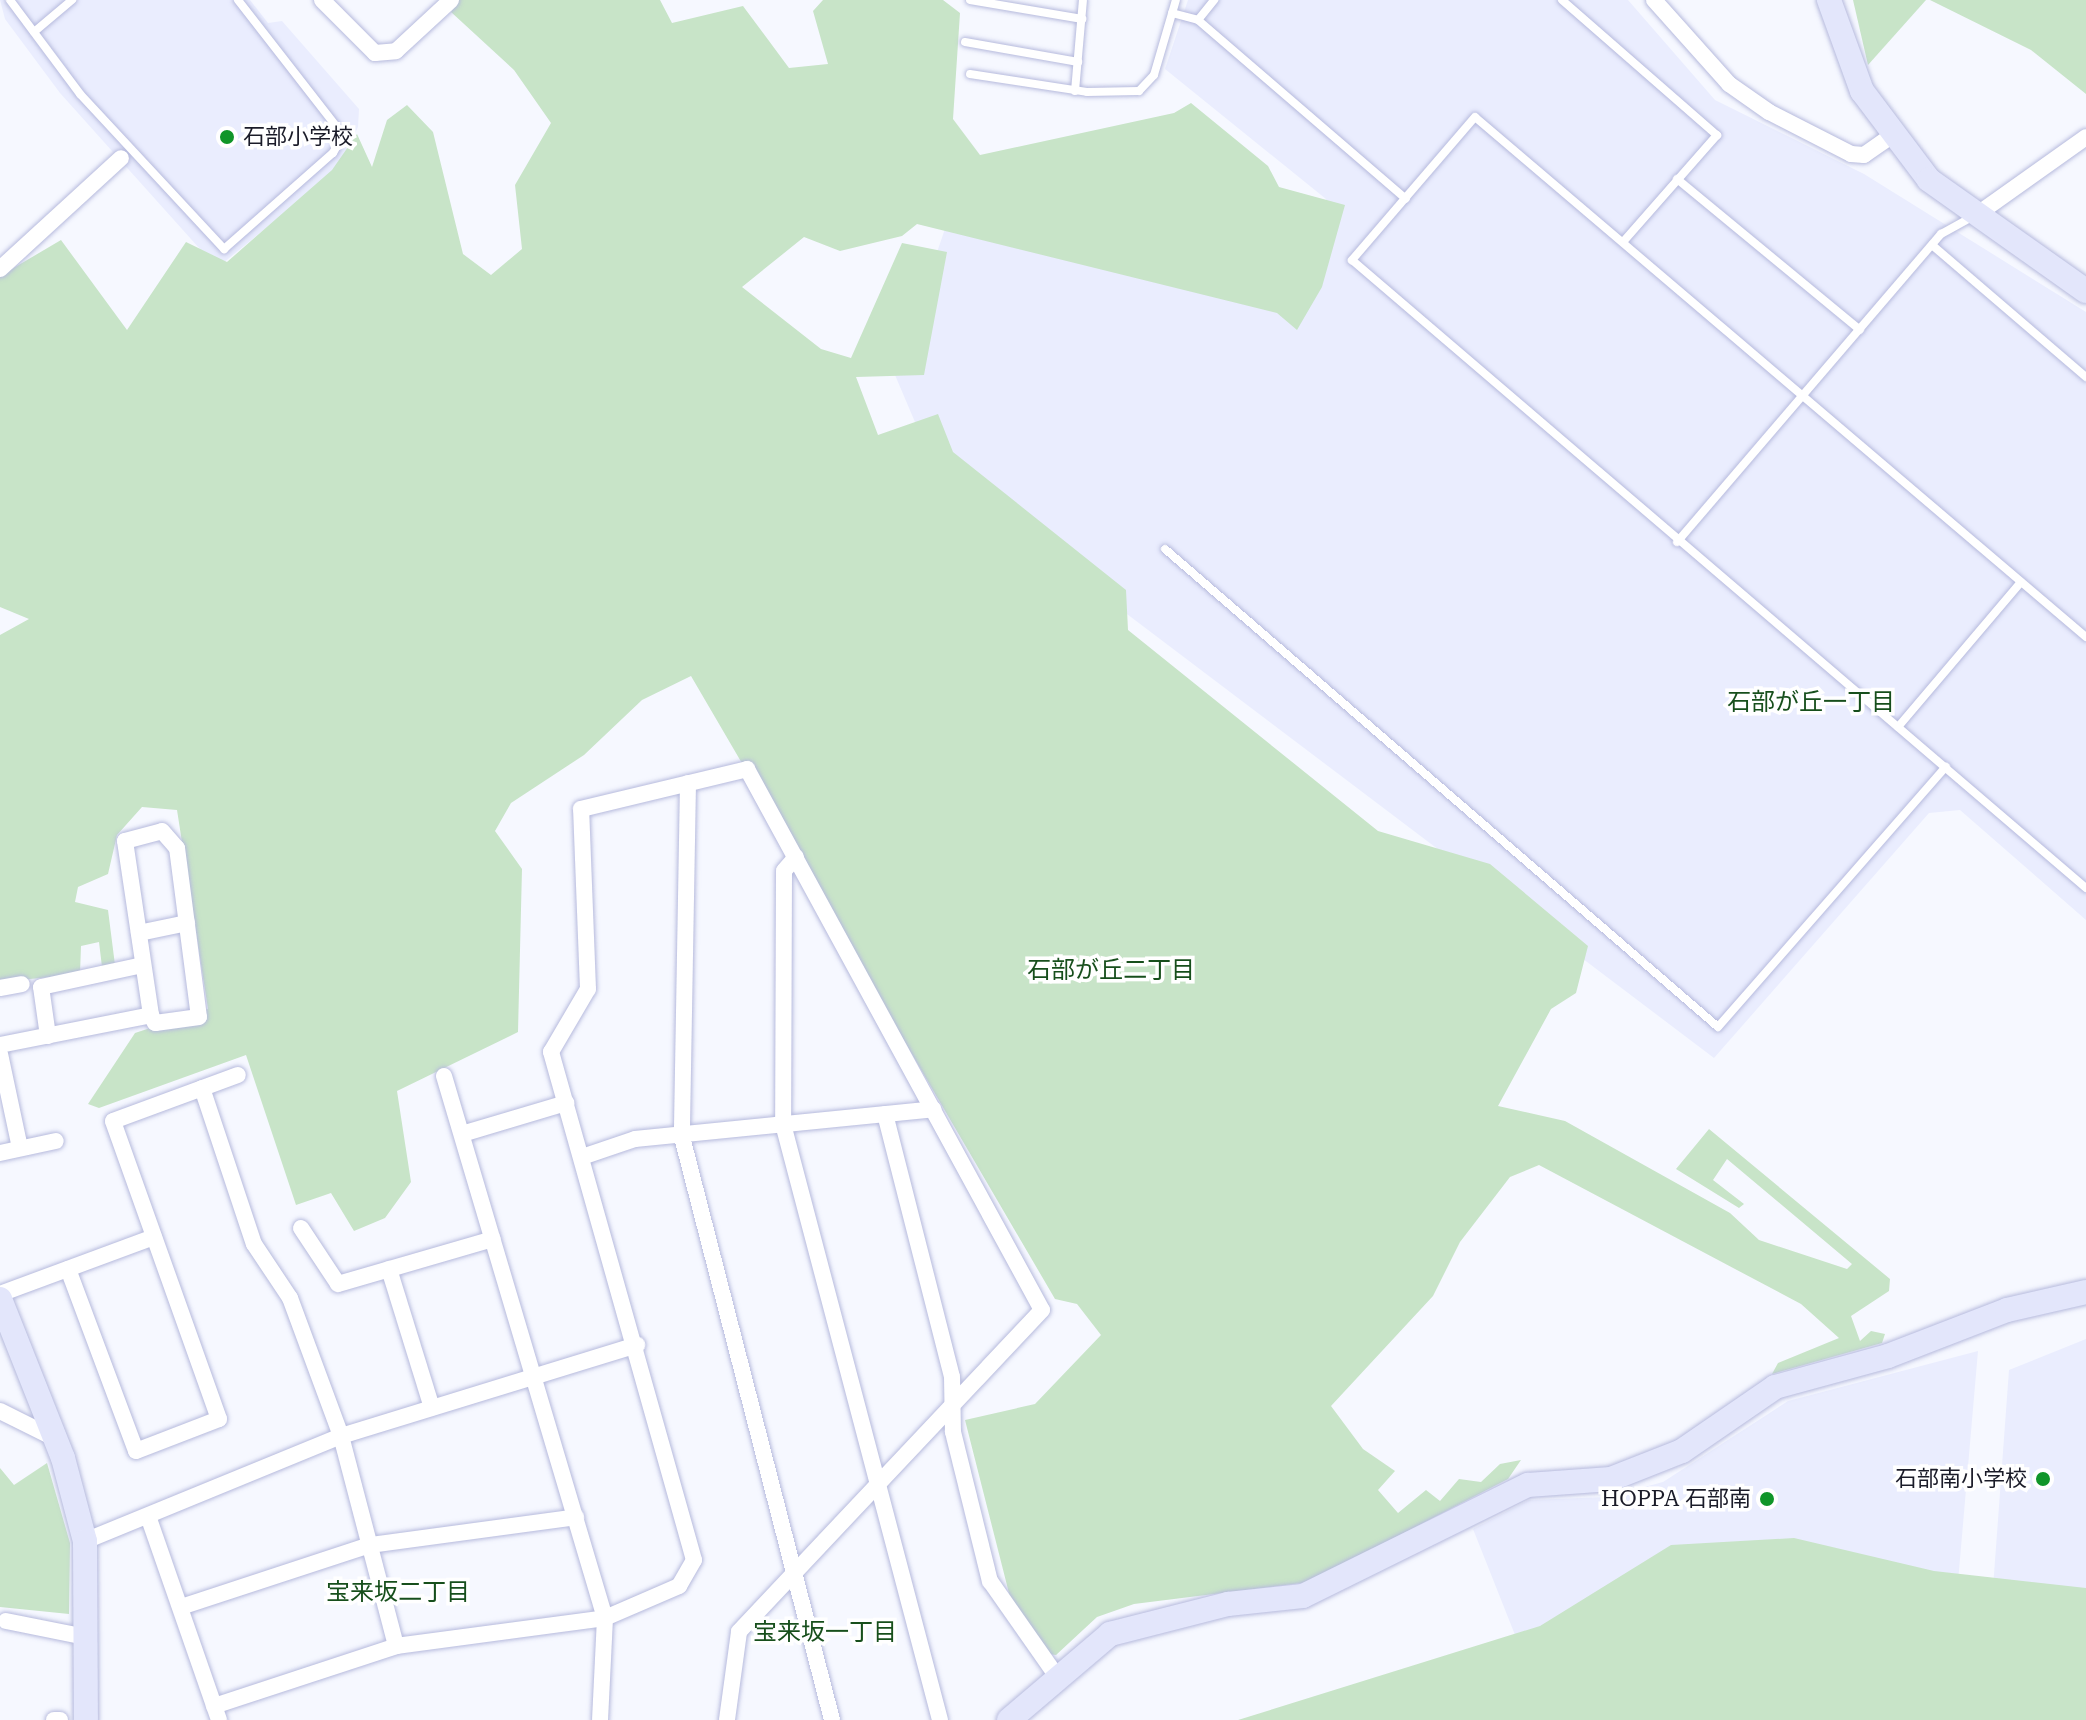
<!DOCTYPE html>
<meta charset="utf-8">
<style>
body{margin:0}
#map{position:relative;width:2086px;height:1720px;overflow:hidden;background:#f6f8ff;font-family:"Roboto Serif","Noto Sans JP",serif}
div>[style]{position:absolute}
.built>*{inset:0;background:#eaedfe}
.green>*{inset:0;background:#c8e4c8}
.roads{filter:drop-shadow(0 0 2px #b6badd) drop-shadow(0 0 2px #b6badd)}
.lane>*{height:8px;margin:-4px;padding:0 4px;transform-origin:4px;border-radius:4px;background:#fff}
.street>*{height:16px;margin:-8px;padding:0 8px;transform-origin:8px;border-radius:8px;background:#fff}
.secondary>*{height:24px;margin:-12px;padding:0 12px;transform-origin:12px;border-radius:12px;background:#e3e6fb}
.dots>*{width:22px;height:22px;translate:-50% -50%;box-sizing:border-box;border:4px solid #fff;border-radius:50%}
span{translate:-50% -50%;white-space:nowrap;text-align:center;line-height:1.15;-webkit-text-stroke:7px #fff;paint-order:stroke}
.poi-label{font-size:22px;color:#1a1b28}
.left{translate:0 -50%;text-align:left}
.right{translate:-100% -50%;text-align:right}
.neighbourhood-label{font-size:24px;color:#174f1c}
</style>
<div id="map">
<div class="built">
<div style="clip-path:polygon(0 0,250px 0,268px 23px,282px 21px,359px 109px,358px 127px,337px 170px,217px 268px,60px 93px,5px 19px)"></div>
<div style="clip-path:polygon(1188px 0,1628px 0,1715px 100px,1864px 174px,2086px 312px,2086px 920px,1960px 810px,1929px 813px,1714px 1058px,1082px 580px,929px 455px,895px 375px,947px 223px,1296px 305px,1326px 199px,1165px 69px)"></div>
<div style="clip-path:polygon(2086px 1339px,2086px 1596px,1993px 1588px,2009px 1370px)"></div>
<div style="clip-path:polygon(1978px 1351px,1958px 1582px,1519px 1645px,1473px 1529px,1529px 1500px,1608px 1497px,1663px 1482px,1788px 1401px)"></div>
</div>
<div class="green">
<div style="clip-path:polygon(459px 0,660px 0,672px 23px,743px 6px,789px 68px,828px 64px,813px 11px,823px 0,943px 0,960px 13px,953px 119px,980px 155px,1174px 113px,1191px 103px,1268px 166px,1279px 187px,1345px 205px,1322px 287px,1297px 330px,1277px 313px,917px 224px,902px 236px,840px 251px,804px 237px,742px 287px,821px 349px,851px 358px,902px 243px,947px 252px,924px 375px,856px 377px,878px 435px,938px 414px,953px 452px,1126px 590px,1128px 630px,1378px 831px,1490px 864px,1588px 946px,1576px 993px,1551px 1009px,1498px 1106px,1565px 1121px,1730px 1213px,1759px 1240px,1847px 1269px,1852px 1264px,1727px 1159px,1713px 1180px,1744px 1204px,1739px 1208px,1676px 1169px,1709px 1129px,1890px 1279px,1889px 1291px,1851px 1316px,1860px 1341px,1871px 1331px,1885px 1334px,1882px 1343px,1772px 1374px,1778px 1363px,1839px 1338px,1801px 1304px,1539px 1165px,1510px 1177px,1460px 1242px,1433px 1296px,1331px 1406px,1363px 1449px,1395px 1471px,1378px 1490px,1398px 1513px,1426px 1490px,1440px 1501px,1459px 1479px,1481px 1482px,1500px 1464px,1521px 1460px,1508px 1479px,1309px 1582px,1134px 1604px,1097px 1617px,1056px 1655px,1048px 1654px,1012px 1605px,965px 1420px,1035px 1404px,1101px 1335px,1077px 1304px,1055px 1299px,691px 676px,642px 700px,584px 755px,511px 803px,495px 831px,522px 869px,518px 1032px,397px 1091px,411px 1182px,385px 1218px,354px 1231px,331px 1193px,296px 1205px,246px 1055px,99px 1108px,88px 1104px,135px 1033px,208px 1009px,177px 810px,142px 807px,117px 835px,108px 874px,78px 887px,75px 902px,108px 910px,115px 965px,102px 967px,99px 942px,81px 946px,80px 974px,0 982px,0 635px,29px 619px,0 607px,0 276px,61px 240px,127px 330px,186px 242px,227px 262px,332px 170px,357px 134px,372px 167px,387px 120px,407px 105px,433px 132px,463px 254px,491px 275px,522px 249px,515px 185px,551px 123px,514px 70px,451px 12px)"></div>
<div style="clip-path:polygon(1853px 0,1926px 0,1868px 65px)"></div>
<div style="clip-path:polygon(1930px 0,2086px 0,2086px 94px,2031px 50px)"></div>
<div style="clip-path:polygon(47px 1463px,70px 1543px,69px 1614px,0 1607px,0 1468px,14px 1485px)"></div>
<div style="clip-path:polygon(1794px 1538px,1934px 1571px,2086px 1588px,2086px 1720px,1238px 1720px,1540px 1626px,1671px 1545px)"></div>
</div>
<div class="roads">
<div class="lane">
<div style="left:10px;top:0;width:117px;rotate:53.3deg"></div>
<div style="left:80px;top:94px;width:212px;rotate:47.1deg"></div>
<div style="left:224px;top:249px;width:145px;rotate:-41.4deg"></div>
<div style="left:333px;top:153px;width:21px;rotate:-61deg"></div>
<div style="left:343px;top:135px;width:171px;rotate:-127.9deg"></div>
<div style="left:970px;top:0;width:114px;rotate:9.6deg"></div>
<div style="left:1562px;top:0;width:206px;rotate:41.1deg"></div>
<div style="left:1717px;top:135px;width:142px;rotate:131.3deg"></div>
<div style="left:1172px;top:13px;width:27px;rotate:15deg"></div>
<div style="left:1198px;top:20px;width:274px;rotate:40.7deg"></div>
<div style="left:1198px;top:20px;width:26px;rotate:-51deg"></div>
<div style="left:34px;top:32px;width:50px;rotate:-40.1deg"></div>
<div style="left:965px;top:42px;width:115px;rotate:10deg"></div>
<div style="left:970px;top:74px;width:118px;rotate:8.7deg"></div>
<div style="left:1087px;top:92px;width:52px;rotate:-1.1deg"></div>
<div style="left:1139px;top:91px;width:22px;rotate:-47deg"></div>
<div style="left:1154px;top:75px;width:78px;rotate:-73.7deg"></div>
<div style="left:1075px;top:91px;width:91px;rotate:-85deg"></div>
<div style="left:1677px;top:179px;width:237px;rotate:39.5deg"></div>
<div style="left:1932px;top:245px;width:203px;rotate:40.6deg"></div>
<div style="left:1677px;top:542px;width:406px;rotate:-49.4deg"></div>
<div style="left:1941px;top:234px;width:38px;rotate:-29deg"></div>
<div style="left:1165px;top:549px;width:731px;rotate:40.84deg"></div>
<div style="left:1718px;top:1027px;width:346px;rotate:-48.8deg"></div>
<div style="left:2086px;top:637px;width:802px;rotate:-139.6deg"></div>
<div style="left:1475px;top:117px;width:189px;rotate:130.7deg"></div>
<div style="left:1352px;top:260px;width:966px;rotate:40.55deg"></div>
<div style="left:1898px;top:727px;width:190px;rotate:-49.7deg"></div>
</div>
<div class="street">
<div style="left:322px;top:0;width:75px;rotate:45deg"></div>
<div style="left:375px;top:53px;width:21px;rotate:-5deg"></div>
<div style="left:396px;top:51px;width:75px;rotate:-42.8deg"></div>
<div style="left:1654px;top:0;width:113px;rotate:48.2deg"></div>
<div style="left:1729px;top:84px;width:49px;rotate:35deg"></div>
<div style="left:1769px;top:112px;width:92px;rotate:27.1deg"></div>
<div style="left:1851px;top:154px;width:13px;rotate:4deg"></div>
<div style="left:1864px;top:155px;width:33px;rotate:-35deg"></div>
<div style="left:1975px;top:216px;width:136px;rotate:-35.4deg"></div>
<div style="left:0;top:269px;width:164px;rotate:-42.5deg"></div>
<div style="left:688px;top:783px;width:354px;rotate:91deg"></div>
<div style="left:682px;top:1137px;width:602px;rotate:75.57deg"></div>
<div style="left:796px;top:857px;width:18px;rotate:131deg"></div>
<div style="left:784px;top:871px;width:253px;rotate:90.2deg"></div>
<div style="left:783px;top:1124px;width:616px;rotate:75.24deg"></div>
<div style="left:139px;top:933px;width:49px;rotate:-11.8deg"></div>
<div style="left:0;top:988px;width:22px;rotate:-10deg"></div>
<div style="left:48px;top:1036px;width:49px;rotate:-98.1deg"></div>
<div style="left:41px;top:987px;width:104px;rotate:-12.2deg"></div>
<div style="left:0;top:1045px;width:154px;rotate:-11.2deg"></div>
<div style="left:151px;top:1015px;width:176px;rotate:-98.5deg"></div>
<div style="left:125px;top:841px;width:38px;rotate:-15deg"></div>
<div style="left:162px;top:831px;width:23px;rotate:49deg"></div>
<div style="left:177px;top:848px;width:170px;rotate:82.6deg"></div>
<div style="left:199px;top:1017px;width:44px;rotate:172.2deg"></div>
<div style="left:155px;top:1023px;width:9px;rotate:-117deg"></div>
<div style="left:0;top:1054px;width:96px;rotate:78deg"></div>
<div style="left:444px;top:1076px;width:565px;rotate:73.46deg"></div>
<div style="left:605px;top:1618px;width:102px;rotate:92.8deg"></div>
<div style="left:202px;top:1088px;width:164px;rotate:71.6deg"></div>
<div style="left:254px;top:1244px;width:65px;rotate:56.3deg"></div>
<div style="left:290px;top:1298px;width:147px;rotate:69.7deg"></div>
<div style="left:341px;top:1436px;width:217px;rotate:75.3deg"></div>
<div style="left:885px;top:1114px;width:271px;rotate:75.7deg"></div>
<div style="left:952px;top:1377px;width:55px;rotate:89deg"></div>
<div style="left:953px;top:1432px;width:154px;rotate:76.1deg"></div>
<div style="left:990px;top:1581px;width:118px;rotate:55deg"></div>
<div style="left:462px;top:1134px;width:109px;rotate:-16.6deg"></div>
<div style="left:0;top:1153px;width:57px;rotate:-12.1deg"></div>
<div style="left:582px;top:1157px;width:56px;rotate:-18.8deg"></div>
<div style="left:635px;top:1139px;width:300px;rotate:-5.7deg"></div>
<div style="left:301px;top:1228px;width:67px;rotate:56.5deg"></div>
<div style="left:338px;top:1284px;width:161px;rotate:-16.2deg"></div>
<div style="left:68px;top:1269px;width:194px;rotate:69.5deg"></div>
<div style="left:136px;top:1451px;width:89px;rotate:-21.1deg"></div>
<div style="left:219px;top:1419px;width:316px;rotate:-109.6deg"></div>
<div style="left:113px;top:1121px;width:133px;rotate:-20.2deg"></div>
<div style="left:389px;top:1269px;width:145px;rotate:72.8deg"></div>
<div style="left:0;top:1294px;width:164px;rotate:-20.3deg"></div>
<div style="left:0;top:1411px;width:63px;rotate:26.6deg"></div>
<div style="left:148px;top:1516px;width:216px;rotate:70.8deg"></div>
<div style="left:85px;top:1541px;width:277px;rotate:-22.3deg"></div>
<div style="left:341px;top:1436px;width:310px;rotate:-17.1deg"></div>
<div style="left:184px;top:1606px;width:196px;rotate:-18.2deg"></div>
<div style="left:370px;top:1545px;width:208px;rotate:-7.7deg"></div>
<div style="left:6px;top:1621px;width:82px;rotate:11.3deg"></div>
<div style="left:214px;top:1706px;width:192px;rotate:-18.2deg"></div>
<div style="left:396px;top:1646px;width:211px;rotate:-7.6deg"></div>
<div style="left:605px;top:1618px;width:81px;rotate:-23.4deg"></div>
<div style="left:679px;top:1586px;width:30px;rotate:-60deg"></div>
<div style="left:694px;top:1560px;width:528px;rotate:-105.72deg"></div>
<div style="left:551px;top:1052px;width:73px;rotate:-59.6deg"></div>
<div style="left:588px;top:989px;width:180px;rotate:-92.2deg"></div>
<div style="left:581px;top:809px;width:171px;rotate:-13.5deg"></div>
<div style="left:747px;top:769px;width:616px;rotate:61.4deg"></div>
<div style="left:1042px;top:1310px;width:442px;rotate:133.3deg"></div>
<div style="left:739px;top:1632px;width:89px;rotate:97.8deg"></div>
<div style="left:54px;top:1720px;width:6px"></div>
</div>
<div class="secondary">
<div style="left:1829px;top:0;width:97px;rotate:70.1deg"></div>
<div style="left:1862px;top:91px;width:111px;rotate:53deg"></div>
<div style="left:1929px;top:180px;width:192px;rotate:35.3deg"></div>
<div style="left:0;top:1299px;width:171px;rotate:68.4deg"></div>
<div style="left:63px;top:1458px;width:86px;rotate:75.2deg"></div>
<div style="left:85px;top:1541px;width:179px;rotate:89.7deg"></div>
<div style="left:1009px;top:1720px;width:133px;rotate:-40.4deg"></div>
<div style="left:1110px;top:1634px;width:122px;rotate:-14.3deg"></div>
<div style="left:1228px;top:1604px;width:75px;rotate:-6.1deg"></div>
<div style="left:1303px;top:1596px;width:251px;rotate:-26.3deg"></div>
<div style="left:1528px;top:1485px;width:83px;rotate:-4.1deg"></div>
<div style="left:1611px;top:1479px;width:76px;rotate:-21.5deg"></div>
<div style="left:1682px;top:1451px;width:113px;rotate:-34.5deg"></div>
<div style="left:1775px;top:1387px;width:117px;rotate:-15.3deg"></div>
<div style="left:1888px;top:1356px;width:128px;rotate:-21.1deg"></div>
<div style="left:2007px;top:1310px;width:81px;rotate:-12.8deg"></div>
</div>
</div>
<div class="dots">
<div style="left:227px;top:137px;background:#109529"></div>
<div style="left:2043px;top:1479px;background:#109529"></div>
<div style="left:1767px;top:1499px;background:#109529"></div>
</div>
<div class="poi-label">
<span class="left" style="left:243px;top:137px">石部小学校</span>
<span class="right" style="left:2027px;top:1479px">石部南小学校</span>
<span class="right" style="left:1751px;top:1499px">HOPPA 石部南</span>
</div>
<div class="neighbourhood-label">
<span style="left:1811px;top:703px">石部が丘一丁目</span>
<span style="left:1111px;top:971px">石部が丘二丁目</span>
<span style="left:398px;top:1593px">宝来坂二丁目</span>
<span style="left:825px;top:1633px">宝来坂一丁目</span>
</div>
</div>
